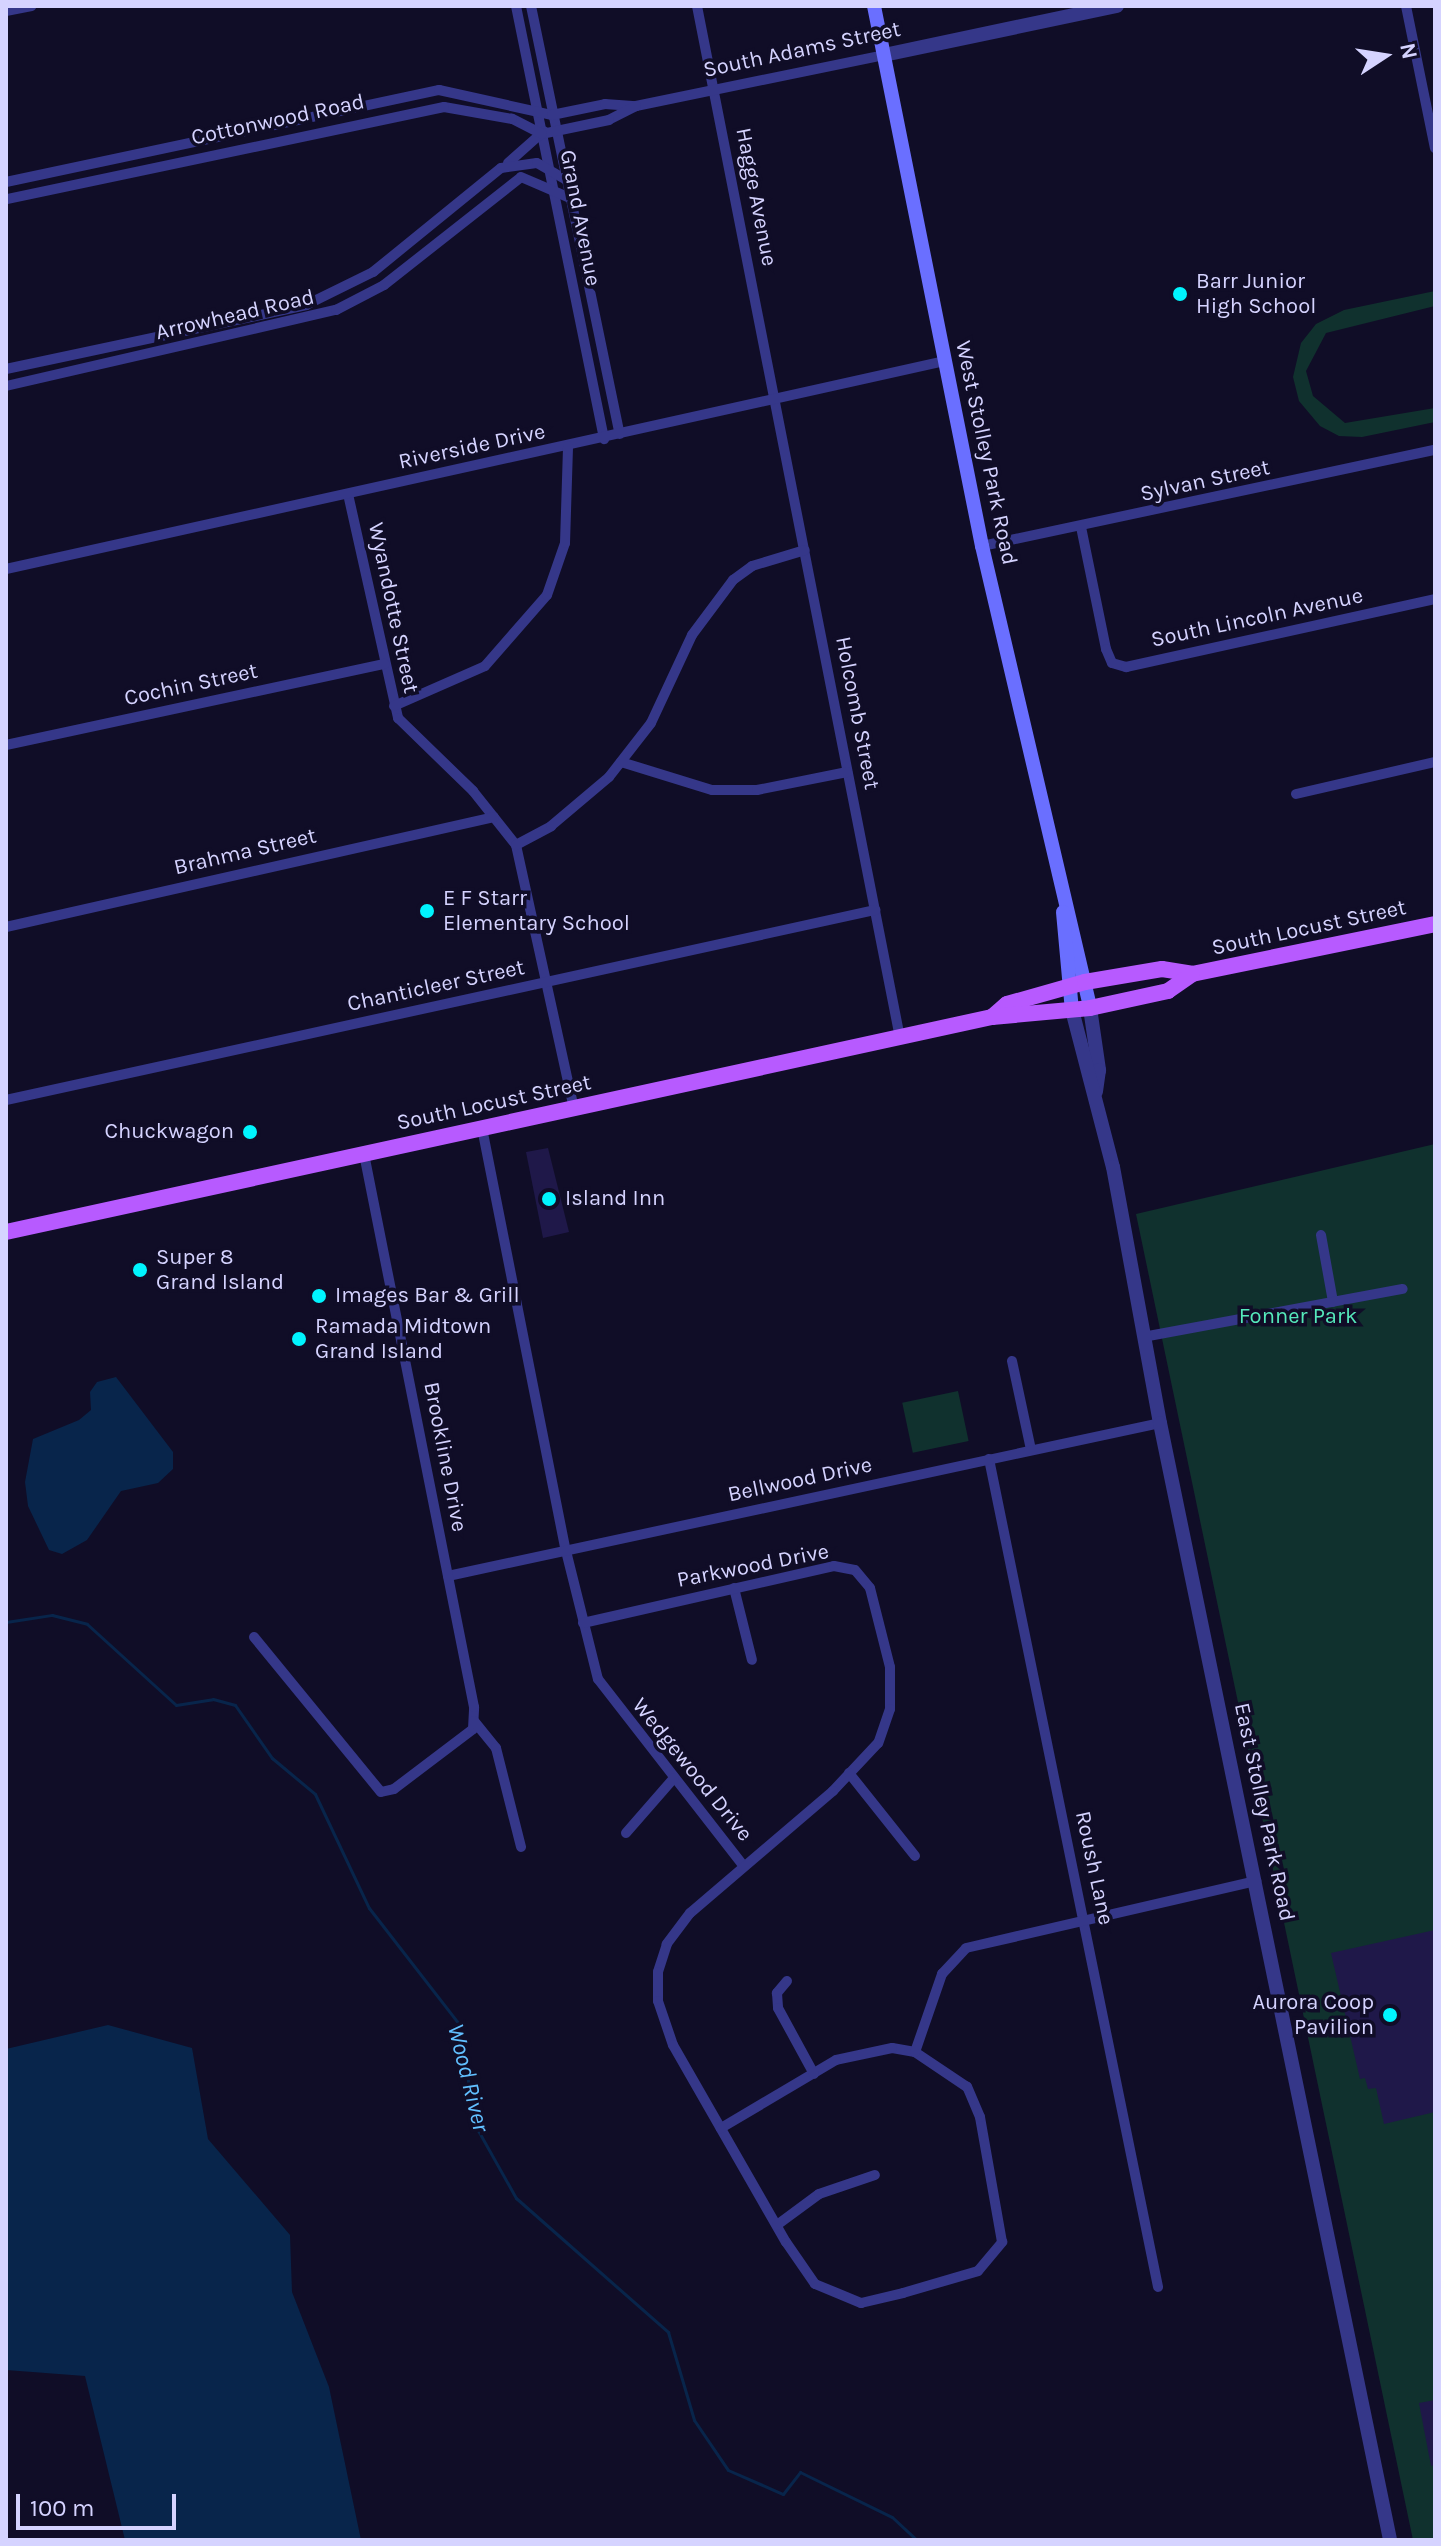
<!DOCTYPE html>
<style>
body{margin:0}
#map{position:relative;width:1441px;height:2546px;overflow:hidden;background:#100d27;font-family:Karla,sans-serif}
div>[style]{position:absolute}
.green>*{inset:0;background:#10312e;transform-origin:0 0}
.water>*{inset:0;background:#08254b}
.stream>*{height:3px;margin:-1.5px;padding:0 1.5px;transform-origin:1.5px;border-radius:1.5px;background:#08254b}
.building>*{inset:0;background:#1f1849}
.minor>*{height:10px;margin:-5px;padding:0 5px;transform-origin:5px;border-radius:5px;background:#353789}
.tertiary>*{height:14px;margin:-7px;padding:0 7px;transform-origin:7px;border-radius:7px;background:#353789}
.secondary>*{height:14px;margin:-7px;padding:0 7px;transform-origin:7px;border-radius:7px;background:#6a6fff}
.primary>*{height:16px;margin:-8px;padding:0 8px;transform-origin:8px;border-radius:8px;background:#b75aff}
.dots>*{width:22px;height:22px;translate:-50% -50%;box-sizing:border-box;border:4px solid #100d27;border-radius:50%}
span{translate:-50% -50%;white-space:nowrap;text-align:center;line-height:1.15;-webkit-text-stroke:7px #100d27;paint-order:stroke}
.street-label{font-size:22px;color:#d5d3ff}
.poi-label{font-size:22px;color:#d5d3ff}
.left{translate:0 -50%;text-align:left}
.right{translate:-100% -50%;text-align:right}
.park-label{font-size:22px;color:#55e9bb}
.water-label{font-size:24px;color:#61bfff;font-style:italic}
.frame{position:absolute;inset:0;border:8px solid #d5d3ff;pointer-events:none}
.north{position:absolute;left:1345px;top:16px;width:80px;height:80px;-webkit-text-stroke:6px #100d27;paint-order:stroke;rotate:78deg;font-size:22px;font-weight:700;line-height:32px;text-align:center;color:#d5d3ff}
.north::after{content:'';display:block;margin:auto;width:28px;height:36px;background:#d5d3ff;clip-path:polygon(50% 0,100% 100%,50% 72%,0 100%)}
.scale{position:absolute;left:16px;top:2494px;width:160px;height:36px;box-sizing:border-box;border:4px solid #d5d3ff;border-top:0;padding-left:10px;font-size:24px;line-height:28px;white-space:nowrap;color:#d5d3ff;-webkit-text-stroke:6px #100d27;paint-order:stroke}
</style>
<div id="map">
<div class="green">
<div style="clip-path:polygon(1435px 291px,1435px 306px,1326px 333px,1306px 371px,1313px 396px,1345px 423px,1435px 408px,1435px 422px,1362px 437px,1339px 436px,1320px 426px,1299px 401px,1293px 377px,1301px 343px,1316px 324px,1344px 310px)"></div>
<div style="clip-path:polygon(1435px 1144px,1435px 2540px,1413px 2540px,1136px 1214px)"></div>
<div style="left:958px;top:1391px;width:51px;height:57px;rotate:78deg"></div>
</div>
<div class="water">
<div style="clip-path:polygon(116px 1377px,173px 1452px,173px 1469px,158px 1483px,121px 1491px,87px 1540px,62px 1554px,49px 1550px,28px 1506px,25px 1482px,33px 1439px,79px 1420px,91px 1410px,90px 1392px,97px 1382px)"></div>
<div style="clip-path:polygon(108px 2025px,192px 2048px,208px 2139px,290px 2235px,292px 2292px,329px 2387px,361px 2540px,125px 2540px,85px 2376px,6px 2370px,6px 2049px)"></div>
</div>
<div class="stream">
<div style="left:6px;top:1622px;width:47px;rotate:-8.7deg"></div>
<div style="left:52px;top:1615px;width:36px;rotate:14deg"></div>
<div style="left:87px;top:1624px;width:120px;rotate:42.3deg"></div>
<div style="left:176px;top:1705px;width:37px;rotate:-9deg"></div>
<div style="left:213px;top:1699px;width:23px;rotate:15deg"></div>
<div style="left:235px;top:1705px;width:65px;rotate:55.1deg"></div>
<div style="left:272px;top:1758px;width:56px;rotate:39.9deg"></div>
<div style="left:315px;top:1794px;width:126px;rotate:64.7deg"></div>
<div style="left:369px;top:1908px;width:147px;rotate:52.2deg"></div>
<div style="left:459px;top:2024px;width:102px;rotate:81deg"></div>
<div style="left:475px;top:2125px;width:84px;rotate:60.7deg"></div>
<div style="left:516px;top:2198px;width:203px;rotate:41.4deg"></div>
<div style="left:668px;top:2332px;width:92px;rotate:73.5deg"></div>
<div style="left:694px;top:2420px;width:60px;rotate:55.8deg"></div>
<div style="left:728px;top:2470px;width:60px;rotate:23.6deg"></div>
<div style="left:783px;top:2494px;width:28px;rotate:-52deg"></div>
<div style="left:800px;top:2472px;width:102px;rotate:26.1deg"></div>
<div style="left:892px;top:2517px;width:34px;rotate:43deg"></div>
</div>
<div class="building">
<div style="clip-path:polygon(548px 1148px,569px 1232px,543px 1238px,526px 1152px)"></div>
<div style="clip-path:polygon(1435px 1930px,1435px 2112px,1384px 2124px,1376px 2088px,1368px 2089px,1365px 2078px,1360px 2079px,1331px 1953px)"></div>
<div style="clip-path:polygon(1435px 2400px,1435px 2465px,1431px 2466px,1419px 2403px)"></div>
</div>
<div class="minor">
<div style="left:516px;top:6px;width:442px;rotate:78.5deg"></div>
<div style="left:531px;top:6px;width:437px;rotate:78.3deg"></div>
<div style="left:697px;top:6px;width:1052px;rotate:78.87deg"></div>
<div style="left:1406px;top:6px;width:145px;rotate:78.5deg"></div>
<div style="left:6px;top:11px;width:26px;rotate:-11deg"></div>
<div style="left:636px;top:106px;width:253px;rotate:-11.6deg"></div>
<div style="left:508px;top:163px;width:48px;rotate:-41.6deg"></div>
<div style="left:6px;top:182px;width:443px;rotate:-12deg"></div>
<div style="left:439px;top:90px;width:116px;rotate:12.5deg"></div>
<div style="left:552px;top:115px;width:54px;rotate:-11.7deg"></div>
<div style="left:605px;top:104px;width:31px;rotate:4deg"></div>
<div style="left:636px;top:106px;width:30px;rotate:153deg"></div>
<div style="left:609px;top:120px;width:68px;rotate:168.2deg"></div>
<div style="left:542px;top:134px;width:34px;rotate:-153deg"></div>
<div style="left:512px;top:119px;width:69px;rotate:-170deg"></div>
<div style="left:444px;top:107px;width:448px;rotate:168.1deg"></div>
<div style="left:6px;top:369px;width:307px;rotate:-12deg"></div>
<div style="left:306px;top:305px;width:75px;rotate:-26.2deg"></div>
<div style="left:373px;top:272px;width:165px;rotate:-39.1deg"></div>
<div style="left:501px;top:168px;width:36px;rotate:-8deg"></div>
<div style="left:537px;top:163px;width:34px;rotate:30deg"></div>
<div style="left:6px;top:386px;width:339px;rotate:-13deg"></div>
<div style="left:336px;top:310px;width:54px;rotate:-27.5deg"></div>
<div style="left:384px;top:285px;width:174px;rotate:-38.2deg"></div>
<div style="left:521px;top:177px;width:53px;rotate:23.2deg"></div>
<div style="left:348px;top:494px;width:230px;rotate:77.4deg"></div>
<div style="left:398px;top:718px;width:105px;rotate:44.2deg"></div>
<div style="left:473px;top:791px;width:69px;rotate:51.5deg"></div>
<div style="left:516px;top:845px;width:269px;rotate:77.6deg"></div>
<div style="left:1081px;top:527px;width:125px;rotate:78.4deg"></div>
<div style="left:1106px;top:649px;width:15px;rotate:67deg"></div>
<div style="left:1112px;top:663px;width:15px;rotate:16deg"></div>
<div style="left:1126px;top:667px;width:316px;rotate:-12.4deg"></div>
<div style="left:982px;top:546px;width:463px;rotate:-12deg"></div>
<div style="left:6px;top:569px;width:962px;rotate:-12.49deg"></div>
<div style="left:394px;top:706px;width:99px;rotate:-23.7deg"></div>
<div style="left:485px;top:666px;width:94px;rotate:-48.9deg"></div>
<div style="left:547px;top:595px;width:55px;rotate:-70.9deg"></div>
<div style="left:565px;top:543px;width:97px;rotate:-88.2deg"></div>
<div style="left:6px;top:745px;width:387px;rotate:-12.1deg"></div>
<div style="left:621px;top:762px;width:95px;rotate:17.1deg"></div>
<div style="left:712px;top:790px;width:45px"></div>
<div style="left:757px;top:790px;width:92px;rotate:-11.3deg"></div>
<div style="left:1296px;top:794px;width:143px;rotate:-13deg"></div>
<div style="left:516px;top:845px;width:40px;rotate:-28deg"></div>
<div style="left:551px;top:826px;width:76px;rotate:-40.2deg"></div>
<div style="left:609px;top:777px;width:68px;rotate:-52.1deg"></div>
<div style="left:651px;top:723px;width:97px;rotate:-65deg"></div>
<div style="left:692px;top:635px;width:69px;rotate:-53.3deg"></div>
<div style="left:733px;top:580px;width:24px;rotate:-36deg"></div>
<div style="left:752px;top:566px;width:55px;rotate:-16.8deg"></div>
<div style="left:6px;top:927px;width:500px;rotate:-12.7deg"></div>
<div style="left:6px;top:1100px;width:890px;rotate:-12.33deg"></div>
<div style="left:482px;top:1128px;width:431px;rotate:78.8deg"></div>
<div style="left:566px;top:1551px;width:132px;rotate:76deg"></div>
<div style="left:598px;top:1679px;width:234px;rotate:52.1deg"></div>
<div style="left:1321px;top:1235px;width:68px;rotate:79.8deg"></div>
<div style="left:1143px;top:1337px;width:264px;rotate:-10.5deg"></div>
<div style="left:1012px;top:1361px;width:91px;rotate:77.9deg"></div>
<div style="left:989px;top:1459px;width:845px;rotate:78.46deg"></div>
<div style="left:448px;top:1576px;width:728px;rotate:-12.13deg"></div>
<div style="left:734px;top:1588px;width:74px;rotate:76deg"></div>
<div style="left:583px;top:1623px;width:257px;rotate:-12.8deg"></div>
<div style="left:834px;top:1566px;width:21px;rotate:11deg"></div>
<div style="left:855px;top:1570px;width:23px;rotate:50deg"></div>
<div style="left:870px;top:1588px;width:81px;rotate:75.8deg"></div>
<div style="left:890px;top:1667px;width:42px;rotate:90deg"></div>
<div style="left:890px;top:1709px;width:36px;rotate:109deg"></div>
<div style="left:878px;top:1743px;width:66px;rotate:133.2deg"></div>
<div style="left:833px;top:1791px;width:188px;rotate:139.5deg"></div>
<div style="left:690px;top:1913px;width:39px;rotate:127deg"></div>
<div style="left:667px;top:1944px;width:29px;rotate:108deg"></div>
<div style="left:658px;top:1972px;width:29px;rotate:90deg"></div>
<div style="left:658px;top:2001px;width:46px;rotate:71.2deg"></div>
<div style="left:673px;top:2045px;width:227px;rotate:60.2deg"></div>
<div style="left:786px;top:2242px;width:51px;rotate:55.4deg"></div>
<div style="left:815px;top:2284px;width:50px;rotate:22.4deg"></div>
<div style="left:861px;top:2303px;width:43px;rotate:-13.4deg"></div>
<div style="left:903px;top:2293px;width:78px;rotate:-16.3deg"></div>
<div style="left:978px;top:2271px;width:38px;rotate:-50deg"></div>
<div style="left:1002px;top:2242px;width:127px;rotate:-100deg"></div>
<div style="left:980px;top:2117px;width:33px;rotate:-113deg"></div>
<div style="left:967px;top:2087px;width:63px;rotate:-146.1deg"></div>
<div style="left:915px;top:2052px;width:23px;rotate:-170deg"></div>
<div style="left:892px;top:2048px;width:57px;rotate:167.9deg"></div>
<div style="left:836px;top:2060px;width:134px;rotate:149.4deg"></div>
<div style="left:254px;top:1637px;width:200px;rotate:50.7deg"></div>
<div style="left:381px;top:1792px;width:13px;rotate:-13deg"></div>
<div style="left:394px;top:1789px;width:99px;rotate:-37.2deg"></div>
<div style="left:473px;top:1729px;width:22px;rotate:-87deg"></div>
<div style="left:474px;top:1707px;width:564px;rotate:-101.25deg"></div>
<div style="left:474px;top:1721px;width:35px;rotate:51deg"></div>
<div style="left:496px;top:1748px;width:102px;rotate:75.8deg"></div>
<div style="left:849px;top:1773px;width:106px;rotate:51.5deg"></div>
<div style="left:626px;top:1833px;width:73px;rotate:-48.9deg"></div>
<div style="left:787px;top:1981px;width:16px;rotate:130deg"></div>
<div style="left:777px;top:1993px;width:15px;rotate:86deg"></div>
<div style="left:778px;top:2008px;width:75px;rotate:61.4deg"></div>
<div style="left:915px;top:2052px;width:83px;rotate:-70.9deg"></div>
<div style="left:942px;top:1974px;width:35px;rotate:-47deg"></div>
<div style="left:966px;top:1948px;width:298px;rotate:-13deg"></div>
<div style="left:777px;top:2225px;width:52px;rotate:-36.4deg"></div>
<div style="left:819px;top:2194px;width:59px;rotate:-18.7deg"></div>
</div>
<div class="tertiary">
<div style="left:884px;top:55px;width:238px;rotate:-11.9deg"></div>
<div style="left:1090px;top:1008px;width:63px;rotate:81.7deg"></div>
<div style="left:1099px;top:1070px;width:22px;rotate:98deg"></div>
<div style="left:1072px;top:1010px;width:162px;rotate:75.4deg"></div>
<div style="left:1113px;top:1167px;width:260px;rotate:79.6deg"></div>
<div style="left:1160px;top:1423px;width:1140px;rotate:78.36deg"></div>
</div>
<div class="secondary">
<div style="left:874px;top:6px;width:551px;rotate:78.69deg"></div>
<div style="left:982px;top:546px;width:474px;rotate:76.8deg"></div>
<div style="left:1063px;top:912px;width:98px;rotate:84.8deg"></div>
</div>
<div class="primary">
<div style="left:992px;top:1017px;width:20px;rotate:-41deg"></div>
<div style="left:1007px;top:1004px;width:81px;rotate:-15.8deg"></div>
<div style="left:1085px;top:982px;width:78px;rotate:-9.6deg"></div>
<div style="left:1162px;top:969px;width:30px;rotate:9deg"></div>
<div style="left:1192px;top:974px;width:248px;rotate:-11.6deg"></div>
<div style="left:6px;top:1232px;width:1009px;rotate:-12.3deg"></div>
<div style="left:992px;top:1017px;width:98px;rotate:-5.2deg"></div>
<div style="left:1090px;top:1008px;width:80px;rotate:-12.3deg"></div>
<div style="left:1168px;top:991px;width:29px;rotate:-35deg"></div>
</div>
<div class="dots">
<div style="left:1180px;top:294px;background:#00f4fe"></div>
<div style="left:427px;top:911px;background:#00f4fe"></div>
<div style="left:250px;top:1132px;background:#00f4fe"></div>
<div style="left:549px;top:1199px;background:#00f4fe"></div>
<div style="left:140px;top:1270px;background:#00f4fe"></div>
<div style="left:319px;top:1296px;background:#00f4fe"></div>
<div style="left:299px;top:1339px;background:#00f4fe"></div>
<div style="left:1390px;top:2015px;background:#00f4fe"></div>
</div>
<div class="street-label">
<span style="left:802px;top:50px;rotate:-12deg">South Adams Street</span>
<span style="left:278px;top:120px;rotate:-12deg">Cottonwood Road</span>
<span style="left:756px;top:197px;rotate:79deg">Hagge Avenue</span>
<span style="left:580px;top:218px;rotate:79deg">Grand Avenue</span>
<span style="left:235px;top:315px;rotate:-13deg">Arrowhead Road</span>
<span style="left:472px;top:447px;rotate:-12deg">Riverside Drive</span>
<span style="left:986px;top:453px;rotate:78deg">West Stolley Park Road</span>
<span style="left:1205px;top:481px;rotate:-12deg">Sylvan Street</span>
<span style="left:393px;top:608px;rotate:78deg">Wyandotte Street</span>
<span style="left:1257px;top:618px;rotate:-12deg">South Lincoln Avenue</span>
<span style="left:191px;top:685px;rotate:-12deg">Cochin Street</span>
<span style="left:857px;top:713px;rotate:79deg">Holcomb Street</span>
<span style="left:245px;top:852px;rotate:-13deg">Brahma Street</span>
<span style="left:1309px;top:928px;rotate:-12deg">South Locust Street</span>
<span style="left:436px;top:986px;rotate:-12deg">Chanticleer Street</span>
<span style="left:494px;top:1103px;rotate:-12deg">South Locust Street</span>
<span style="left:445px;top:1457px;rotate:79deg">Brookline Drive</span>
<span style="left:800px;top:1480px;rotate:-12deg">Bellwood Drive</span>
<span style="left:753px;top:1566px;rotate:-11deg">Parkwood Drive</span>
<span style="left:692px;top:1770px;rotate:51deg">Wedgewood Drive</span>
<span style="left:1264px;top:1812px;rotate:78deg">East Stolley Park Road</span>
<span style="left:1094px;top:1868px;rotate:78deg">Roush Lane</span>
</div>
<div class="poi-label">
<span class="left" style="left:1196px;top:294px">Barr Junior<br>High School</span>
<span class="left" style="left:443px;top:911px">E F Starr<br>Elementary School</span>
<span class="right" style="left:234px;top:1132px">Chuckwagon</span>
<span class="left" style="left:565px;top:1199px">Island Inn</span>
<span class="left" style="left:156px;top:1270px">Super 8<br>Grand Island</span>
<span class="left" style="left:335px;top:1296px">Images Bar &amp; Grill</span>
<span class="left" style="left:315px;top:1339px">Ramada Midtown<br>Grand Island</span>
<span class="right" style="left:1374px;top:2015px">Aurora Coop<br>Pavilion</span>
</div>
<div class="park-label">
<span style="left:1298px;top:1317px">Fonner Park</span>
</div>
<div class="water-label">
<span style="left:468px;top:2078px;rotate:76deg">Wood River</span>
</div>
<div class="frame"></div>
<div class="north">N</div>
<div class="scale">100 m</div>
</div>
